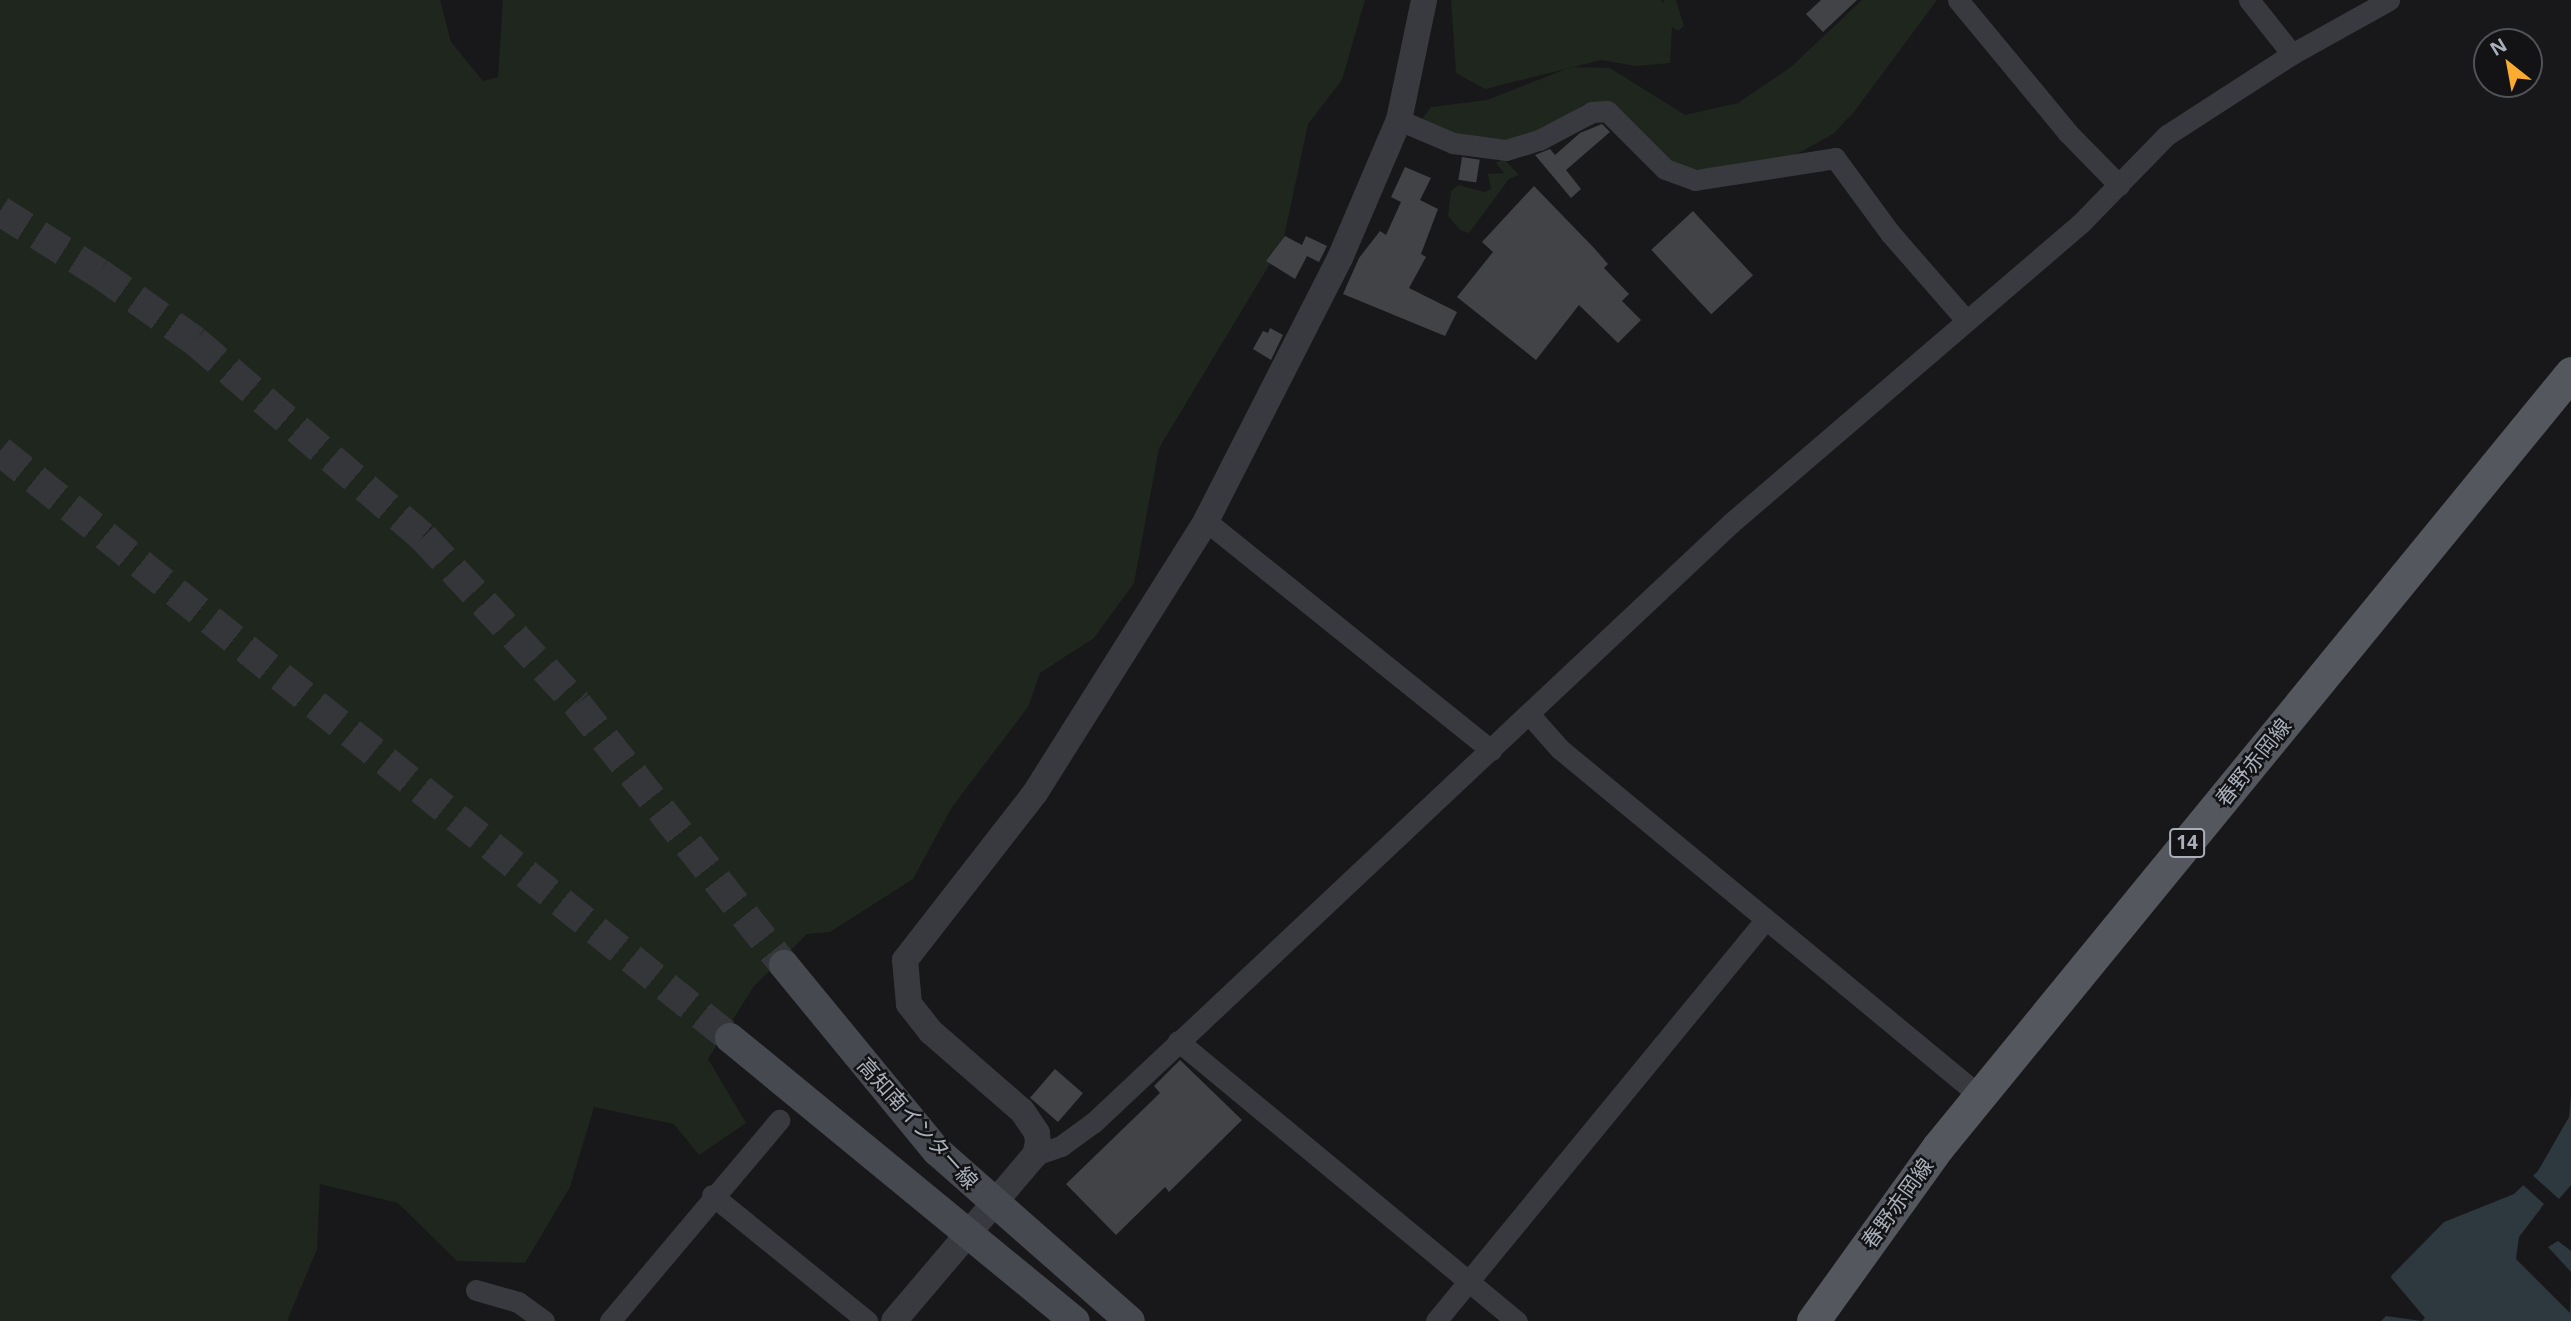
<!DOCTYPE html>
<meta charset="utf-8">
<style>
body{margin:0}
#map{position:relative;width:2571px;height:1321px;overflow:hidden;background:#18181a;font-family:"Open Sans","Noto Sans JP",sans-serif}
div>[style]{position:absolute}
.green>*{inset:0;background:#1e261e}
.water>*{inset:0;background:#2d383f}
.pier>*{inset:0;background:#18181a}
.building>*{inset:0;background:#424347;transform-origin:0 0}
.secondary-tunnel>*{height:30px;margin-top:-15px;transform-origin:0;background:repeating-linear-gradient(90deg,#35363a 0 30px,transparent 0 45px)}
.minor>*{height:21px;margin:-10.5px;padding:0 10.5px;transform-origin:10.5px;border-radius:10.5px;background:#393a40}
.tertiary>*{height:26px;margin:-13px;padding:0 13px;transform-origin:13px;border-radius:13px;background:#393a40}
.secondary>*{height:30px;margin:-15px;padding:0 15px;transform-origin:15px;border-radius:15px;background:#474950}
.primary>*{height:33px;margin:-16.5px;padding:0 16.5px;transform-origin:16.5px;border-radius:16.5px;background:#55575f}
span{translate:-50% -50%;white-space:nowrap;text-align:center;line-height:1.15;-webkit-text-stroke:5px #131315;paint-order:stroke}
.shield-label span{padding:2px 5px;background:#131315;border:2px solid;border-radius:5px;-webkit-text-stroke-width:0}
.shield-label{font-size:19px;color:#aab0bb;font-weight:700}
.street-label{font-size:21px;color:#aab0bb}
.north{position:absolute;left:2473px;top:28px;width:70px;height:70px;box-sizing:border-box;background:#131315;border:2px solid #4f5257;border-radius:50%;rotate:329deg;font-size:19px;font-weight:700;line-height:28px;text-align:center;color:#aab0bb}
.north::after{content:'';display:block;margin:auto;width:24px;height:32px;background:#faab30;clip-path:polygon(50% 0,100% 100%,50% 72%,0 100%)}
</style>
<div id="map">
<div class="green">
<div style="clip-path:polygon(0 0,440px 0,451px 42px,483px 81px,498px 77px,503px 0,1365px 0,1342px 80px,1308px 124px,1283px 242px,1159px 448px,1134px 583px,1094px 638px,1040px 673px,1028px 707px,952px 807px,913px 879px,830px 932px,807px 934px,754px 986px,708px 1059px,746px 1123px,699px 1155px,674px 1124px,594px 1107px,570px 1187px,525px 1263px,457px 1261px,398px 1203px,320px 1184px,317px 1249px,287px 1321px,0 1321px)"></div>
<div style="clip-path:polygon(1451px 0,1661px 0,1663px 4px,1664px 0,1676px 0,1684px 26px,1678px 31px,1672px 27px,1670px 63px,1636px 66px,1601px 60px,1485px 89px,1456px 73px)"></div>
<div style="clip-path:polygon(1862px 0,1937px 0,1854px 112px,1833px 134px,1795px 155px,1728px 171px,1684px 168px,1660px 154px,1614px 105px,1583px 105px,1530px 138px,1488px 144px,1420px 122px,1431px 107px,1487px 100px,1571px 67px,1610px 68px,1685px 115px,1738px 103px,1791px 67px)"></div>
<div style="clip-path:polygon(1503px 158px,1519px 175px,1509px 179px,1469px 233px,1460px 230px,1448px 216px,1451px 191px,1458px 185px,1485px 192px,1491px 189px,1488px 174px,1504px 173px,1496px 163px)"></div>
</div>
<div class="water">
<div style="clip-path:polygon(2571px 1095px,2571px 1321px,2364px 1321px,2392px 1275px,2444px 1222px,2514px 1194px,2538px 1171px,2569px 1117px)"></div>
</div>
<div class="pier">
<div style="clip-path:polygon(2531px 1174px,2559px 1199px,2571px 1185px,2571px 1251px,2558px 1241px,2548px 1247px,2571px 1272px,2570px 1313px,2516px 1259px,2519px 1237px,2544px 1204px,2521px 1183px)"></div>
<div style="clip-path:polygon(2388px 1274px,2425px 1318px,2422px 1321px,2386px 1316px,2381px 1321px,2360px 1321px)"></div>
</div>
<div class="building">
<div style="clip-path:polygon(1821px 0,1857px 0,1823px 32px,1806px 14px)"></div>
<div style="clip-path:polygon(1602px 124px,1610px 132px,1566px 170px,1581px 189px,1571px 198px,1535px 155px,1550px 149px,1555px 155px,1580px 133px)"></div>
<div style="left:1462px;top:157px;width:18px;height:23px;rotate:9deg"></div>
<div style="clip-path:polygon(1405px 167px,1431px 178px,1420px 200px,1438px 209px,1421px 254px,1426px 257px,1409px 288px,1457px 312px,1445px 336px,1343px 294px,1359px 258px,1380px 231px,1386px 235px,1401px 202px,1391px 197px)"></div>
<div style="clip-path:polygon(1534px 186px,1594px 248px,1608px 264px,1604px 268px,1629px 294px,1622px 301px,1641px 320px,1618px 343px,1579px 305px,1536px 360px,1457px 297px,1493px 252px,1482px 242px)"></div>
<div style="left:1693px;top:211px;width:88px;height:57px;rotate:47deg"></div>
<div style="clip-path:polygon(1285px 236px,1302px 245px,1306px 236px,1327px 246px,1319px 262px,1307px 256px,1295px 279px,1266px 261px)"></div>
<div style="clip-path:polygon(1270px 328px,1283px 335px,1271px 360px,1253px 349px,1263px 331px,1268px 333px)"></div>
<div style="clip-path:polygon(1180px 1060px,1242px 1120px,1169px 1192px,1165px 1187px,1116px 1235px,1066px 1184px,1160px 1093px,1154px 1086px)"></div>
<div style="left:1055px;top:1069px;width:37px;height:38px;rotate:41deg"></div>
</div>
<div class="secondary-tunnel">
<div style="left:0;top:211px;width:117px;rotate:32.1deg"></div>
<div style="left:99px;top:273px;width:118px;rotate:35.3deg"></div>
<div style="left:195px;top:341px;width:301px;rotate:40.7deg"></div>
<div style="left:423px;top:537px;width:227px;rotate:47.3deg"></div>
<div style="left:577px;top:704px;width:333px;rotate:51.6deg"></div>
<div style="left:0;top:451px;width:937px;rotate:38.8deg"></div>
</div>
<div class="minor">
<div style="left:1958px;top:0;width:173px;rotate:50.4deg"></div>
<div style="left:2068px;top:133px;width:73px;rotate:45.6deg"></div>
<div style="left:2249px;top:0;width:69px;rotate:51.5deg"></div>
<div style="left:1399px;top:120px;width:59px;rotate:23.1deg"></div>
<div style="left:1453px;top:143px;width:53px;rotate:7.5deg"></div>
<div style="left:1506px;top:150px;width:34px;rotate:-17deg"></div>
<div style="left:1539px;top:140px;width:60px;rotate:-27.8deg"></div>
<div style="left:1592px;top:112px;width:15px;rotate:-4deg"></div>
<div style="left:1607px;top:111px;width:82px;rotate:45deg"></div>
<div style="left:1665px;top:169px;width:32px;rotate:20deg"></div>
<div style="left:1695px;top:180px;width:142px;rotate:-8.9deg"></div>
<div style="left:1835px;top:158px;width:93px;rotate:53.7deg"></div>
<div style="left:1890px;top:233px;width:116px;rotate:48.9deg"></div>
<div style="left:1206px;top:521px;width:366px;rotate:38.8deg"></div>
<div style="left:1529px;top:714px;width:47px;rotate:48.5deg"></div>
<div style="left:1560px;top:749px;width:545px;rotate:39.56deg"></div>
<div style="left:1178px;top:1041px;width:440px;rotate:39.6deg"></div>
<div style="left:1035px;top:1155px;width:28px;rotate:-19deg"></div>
<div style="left:1061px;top:1146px;width:39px;rotate:-36deg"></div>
<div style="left:1093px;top:1123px;width:876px;rotate:-43.24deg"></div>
<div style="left:1731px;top:523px;width:460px;rotate:-40.6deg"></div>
<div style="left:2080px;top:224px;width:124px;rotate:-45.7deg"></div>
<div style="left:2167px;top:135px;width:149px;rotate:-32.9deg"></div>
<div style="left:2292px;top:54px;width:111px;rotate:-29.1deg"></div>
<div style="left:712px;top:1195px;width:200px;rotate:39.1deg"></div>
<div style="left:476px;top:1290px;width:44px;rotate:15.9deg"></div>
<div style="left:518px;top:1302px;width:32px;rotate:36deg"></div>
<div style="left:610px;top:1321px;width:263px;rotate:-49.9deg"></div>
<div style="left:1436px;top:1321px;width:520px;rotate:-50.62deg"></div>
</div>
<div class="tertiary">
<div style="left:894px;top:1321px;width:218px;rotate:-49.7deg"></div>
<div style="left:1035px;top:1155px;width:12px;rotate:-76deg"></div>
<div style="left:1038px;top:1143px;width:10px;rotate:-96deg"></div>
<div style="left:1037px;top:1133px;width:27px;rotate:-124deg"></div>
<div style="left:1022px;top:1111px;width:121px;rotate:-139deg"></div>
<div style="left:931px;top:1032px;width:36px;rotate:-128deg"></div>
<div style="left:909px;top:1004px;width:44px;rotate:-95.2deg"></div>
<div style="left:905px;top:960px;width:212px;rotate:-52.1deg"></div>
<div style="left:1035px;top:793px;width:321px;rotate:-57.8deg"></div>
<div style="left:1206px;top:521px;width:295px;rotate:-63deg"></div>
<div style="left:1340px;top:258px;width:150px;rotate:-66.9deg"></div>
<div style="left:1399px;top:120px;width:123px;rotate:-78.2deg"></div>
</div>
<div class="secondary">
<div style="left:784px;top:965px;width:241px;rotate:50.6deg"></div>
<div style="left:937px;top:1151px;width:257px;rotate:41.4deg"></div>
<div style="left:730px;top:1038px;width:446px;rotate:39.4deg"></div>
</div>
<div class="primary">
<div style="left:1813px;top:1321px;width:214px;rotate:-54.3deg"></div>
<div style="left:1938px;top:1147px;width:1000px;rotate:-50.72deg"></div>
</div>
<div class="shield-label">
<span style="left:2187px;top:843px">14</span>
</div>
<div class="street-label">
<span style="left:2253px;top:762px;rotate:-51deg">春野赤岡線</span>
<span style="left:918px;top:1123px;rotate:48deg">高知南インター線</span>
<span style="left:1897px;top:1203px;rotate:-54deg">春野赤岡線</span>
</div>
<div class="north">N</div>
</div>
